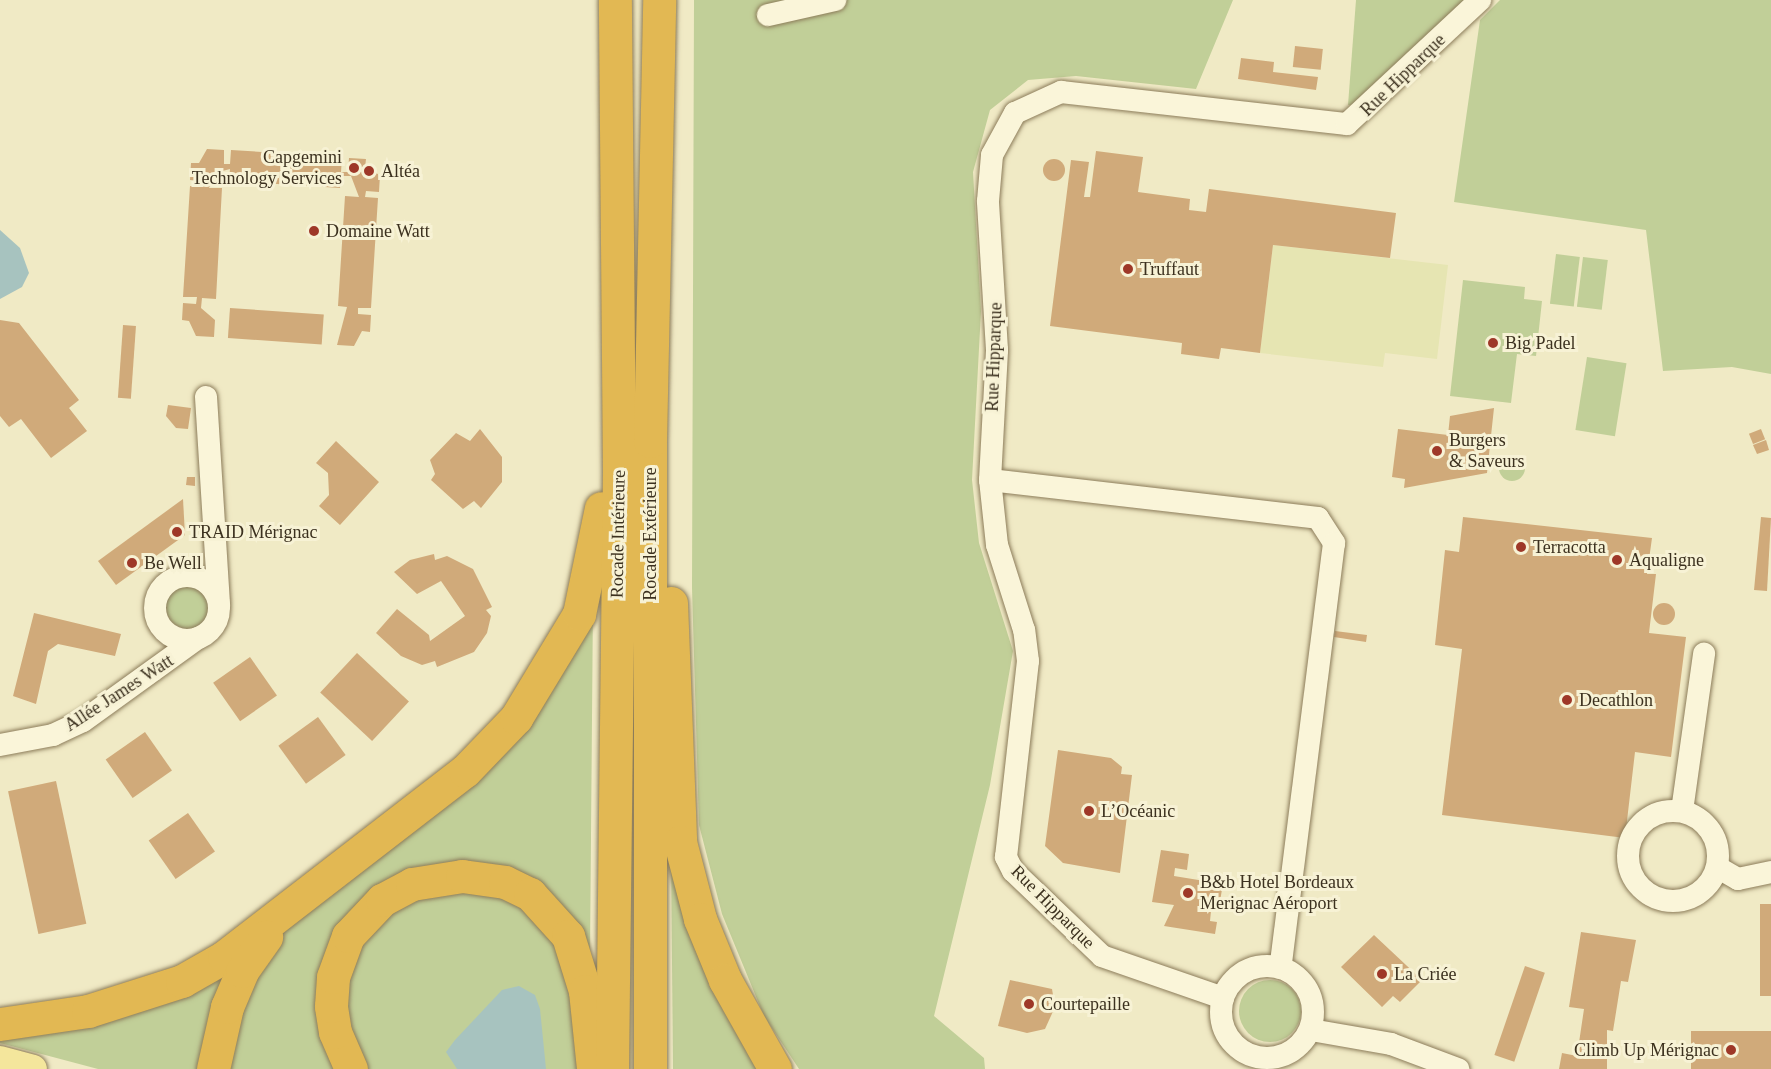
<!DOCTYPE html>
<meta charset="utf-8">
<style>
body{margin:0}
#map{position:relative;width:1771px;height:1069px;overflow:hidden;background:#f0eac5;font-family:Georgia,serif}
div>[style]{position:absolute}
.farmland>*{inset:0;background:#e6e5b2}
.green>*{inset:0;background:#c1cf98;transform-origin:0 0}
.round{border-radius:50%}
.water>*{inset:0;background:#a7c3bf}
.building>*{inset:0;background:#d0aa7a;transform-origin:0 0}
.roads{filter:drop-shadow(0 0 2px #8c7c5a) drop-shadow(0 0 2px #8c7c5a)}
.minor>*{height:22px;margin:-11px;padding:0 11px;transform-origin:11px;border-radius:11px;background:#faf5d9}
.minor>.ring{margin:-11px;padding:0;box-sizing:content-box;background:none;border:22px solid #faf5d9;border-radius:50%}
.major>*{height:28px;margin:-14px;padding:0 14px;transform-origin:14px;border-radius:14px;background:#f4e69c}
.highway>*{height:33px;margin:-16.5px;padding:0 16.5px;transform-origin:16.5px;border-radius:16.5px;background:#e2b853}
.dots>*{width:16px;height:16px;translate:-50% -50%;box-sizing:border-box;border:3px solid #f7f2d5;border-radius:50%}
span{translate:-50% -50%;white-space:nowrap;text-align:center;line-height:1.15;-webkit-text-stroke:6px #f7f2d5;paint-order:stroke}
.street-label{font-size:18px;color:#3c311f}
.poi-label{font-size:18px;color:#3c311f}
.right{translate:-100% -50%;text-align:right}
.left{translate:0 -50%;text-align:left}
</style>
<div id="map">
<div class="farmland">
<div style="clip-path:polygon(1273px 245px,1448px 265px,1437px 359px,1385px 353px,1383px 367px,1260px 353px)"></div>
</div>
<div class="green">
<div style="clip-path:polygon(694px 0,1233px 0,1196px 89px,1076px 76px,1028px 80px,990px 110px,973px 172px,981px 311px,972px 480px,979px 543px,1013px 651px,990px 785px,934px 1016px,984px 1058px,985px 1069px,799px 1069px,764px 1016px,722px 914px,699px 825px,692px 588px)"></div>
<div style="clip-path:polygon(1356px 0,1467px 0,1357px 106px,1348px 105px)"></div>
<div style="clip-path:polygon(1500px 0,1771px 0,1771px 374px,1732px 367px,1663px 371px,1646px 230px,1454px 202px,1480px 20px)"></div>
<div style="left:1556px;top:254px;width:24px;height:50px;rotate:7deg"></div>
<div style="left:1583px;top:257px;width:25px;height:50px;rotate:7deg"></div>
<div style="clip-path:polygon(1463px 280px,1525px 287px,1524px 299px,1542px 301px,1536px 356px,1517px 354px,1511px 403px,1450px 396px)"></div>
<div style="left:1587px;top:357px;width:40px;height:74px;rotate:9deg"></div>
<div class="round" style="left:1499px;top:455px;width:26px;height:26px"></div>
<div class="round" style="left:166px;top:585px;width:44px;height:44px"></div>
<div style="clip-path:polygon(593px 601px,590px 955px,509px 871px,352px 911px,336px 1069px,223px 1069px,254px 970px,282px 934px,459px 788px)"></div>
<div style="clip-path:polygon(671px 853px,761px 1069px,673px 1069px)"></div>
<div style="clip-path:polygon(439px 890px,481px 891px,524px 907px,556px 940px,574px 987px,580px 1069px,365px 1069px,351px 1041px,343px 999px,352px 954px,377px 922px,407px 901px)"></div>
<div style="clip-path:polygon(232px 963px,200px 1069px,98px 1069px,0 1043px,0 1031px)"></div>
<div class="round" style="left:1239px;top:980px;width:62px;height:62px"></div>
</div>
<div class="water">
<div style="clip-path:polygon(0 230px,20px 248px,29px 273px,22px 287px,0 299px)"></div>
<div style="clip-path:polygon(519px 986px,535px 995px,540px 1009px,546px 1069px,457px 1069px,446px 1052px,455px 1040px,502px 990px)"></div>
</div>
<div class="building">
<div style="left:1295px;top:46px;width:28px;height:21px;rotate:6deg"></div>
<div style="clip-path:polygon(1241px 58px,1274px 62px,1273px 72px,1318px 77px,1316px 90px,1238px 79px)"></div>
<div style="clip-path:polygon(207px 149px,224px 150px,224px 164px,230px 164px,231px 150px,342px 157px,341px 172px,348px 172px,349px 158px,366px 159px,365px 168px,380px 175px,379px 192px,366px 191px,365px 197px,378px 198px,371px 308px,358px 308px,358px 314px,371px 315px,370px 332px,362px 331px,354px 346px,337px 345px,347px 307px,338px 306px,345px 196px,359px 197px,351px 176px,341px 176px,340px 188px,229px 181px,230px 169px,215px 173px,209px 188px,222px 188px,216px 299px,202px 298px,201px 308px,215px 320px,214px 337px,196px 336px,189px 321px,182px 320px,183px 303px,196px 304px,197px 297px,183px 297px,190px 186px,203px 187px,204px 181px,190px 180px,191px 163px,199px 163px)"></div>
<div style="clip-path:polygon(1096px 151px,1143px 157px,1138px 192px,1190px 199px,1189px 210px,1206px 212px,1209px 189px,1396px 213px,1390px 258px,1273px 245px,1260px 353px,1221px 348px,1219px 359px,1181px 354px,1182px 343px,1050px 326px,1071px 160px,1089px 162px,1084px 197px,1090px 197px)"></div>
<div class="round" style="left:1043px;top:159px;width:22px;height:22px"></div>
<div style="left:230px;top:308px;width:94px;height:30px;rotate:4deg"></div>
<div style="clip-path:polygon(0 320px,19px 323px,79px 400px,69px 408px,87px 431px,51px 458px,21px 419px,9px 427px,0 416px)"></div>
<div style="left:123px;top:325px;width:13px;height:73px;rotate:4deg"></div>
<div style="clip-path:polygon(168px 405px,191px 408px,188px 429px,176px 428px,166px 416px)"></div>
<div style="clip-path:polygon(1494px 408px,1487px 473px,1404px 488px,1405px 479px,1392px 477px,1398px 429px,1448px 435px,1450px 416px)"></div>
<div style="clip-path:polygon(480px 429px,502px 457px,502px 482px,481px 508px,474px 501px,463px 509px,431px 480px,435px 474px,430px 460px,456px 433px,470px 441px)"></div>
<div style="left:1761px;top:429px;width:11px;height:13px;rotate:68deg"></div>
<div style="clip-path:polygon(1766px 440px,1769px 450px,1757px 454px,1753px 445px)"></div>
<div style="clip-path:polygon(336px 441px,379px 482px,340px 525px,319px 506px,329px 495px,328px 473px,316px 463px)"></div>
<div style="clip-path:polygon(187px 477px,195px 477px,195px 486px,186px 485px)"></div>
<div style="clip-path:polygon(183px 499px,185px 535px,116px 585px,98px 561px)"></div>
<div style="clip-path:polygon(1463px 517px,1652px 538px,1647px 574px,1656px 574px,1649px 633px,1686px 637px,1671px 757px,1635px 752px,1625px 838px,1442px 815px,1462px 649px,1435px 645px,1445px 550px,1459px 552px)"></div>
<div style="clip-path:polygon(1761px 517px,1771px 518px,1767px 591px,1754px 590px)"></div>
<div style="clip-path:polygon(434px 554px,435px 560px,447px 556px,473px 569px,492px 607px,486px 610px,491px 616px,487px 633px,474px 652px,437px 667px,435px 661px,422px 665px,401px 656px,376px 633px,397px 609px,429px 635px,430px 641px,465px 616px,441px 581px,417px 594px,394px 572px,410px 560px)"></div>
<div class="round" style="left:1653px;top:603px;width:22px;height:22px"></div>
<div style="clip-path:polygon(34px 613px,121px 634px,115px 656px,58px 644px,48px 651px,36px 704px,13px 696px)"></div>
<div style="clip-path:polygon(1335px 631px,1367px 635px,1366px 642px,1334px 637px)"></div>
<div style="left:357px;top:653px;width:71px;height:54px;rotate:43deg"></div>
<div style="left:250px;top:657px;width:47px;height:45px;rotate:55deg"></div>
<div style="left:318px;top:717px;width:47px;height:49px;rotate:54deg"></div>
<div style="left:145px;top:732px;width:47px;height:48px;rotate:55deg"></div>
<div style="clip-path:polygon(1058px 750px,1111px 758px,1122px 767px,1121px 774px,1132px 775px,1120px 873px,1063px 863px,1045px 846px)"></div>
<div style="left:56px;top:781px;width:146px;height:49px;rotate:78deg"></div>
<div style="left:188px;top:813px;width:47px;height:48px;rotate:55deg"></div>
<div style="clip-path:polygon(1161px 850px,1189px 854px,1187px 870px,1175px 868px,1174px 876px,1223px 884px,1218px 912px,1211px 911px,1210px 921px,1217px 922px,1215px 934px,1164px 926px,1174px 905px,1152px 902px)"></div>
<div style="left:1760px;top:904px;width:11px;height:92px"></div>
<div style="clip-path:polygon(1581px 932px,1636px 940px,1628px 982px,1621px 981px,1613px 1031px,1607px 1030px,1607px 1069px,1559px 1069px,1562px 1053px,1577px 1056px,1584px 1009px,1569px 1007px)"></div>
<div style="clip-path:polygon(1374px 935px,1422px 980px,1400px 1002px,1393px 996px,1382px 1007px,1341px 967px)"></div>
<div style="left:1525px;top:966px;width:21px;height:94px;rotate:19deg"></div>
<div style="clip-path:polygon(1010px 980px,1052px 989px,1055px 1007px,1045px 1029px,1027px 1033px,998px 1026px)"></div>
<div style="left:1771px;top:1031px;width:38px;height:80px;rotate:90deg"></div>
</div>
<div class="roads">
<div class="minor">
<div style="left:768px;top:15px;width:69px;rotate:-12.6deg"></div>
<div style="left:206px;top:397px;width:209px;rotate:86.4deg"></div>
<div style="left:990px;top:480px;width:330px;rotate:6.6deg"></div>
<div style="left:1318px;top:518px;width:30px;rotate:57deg"></div>
<div style="left:1334px;top:543px;width:428px;rotate:97.2deg"></div>
<div class="ring" style="left:155px;top:576px;width:42px;height:42px"></div>
<div style="left:0;top:745px;width:54px;rotate:-10.7deg"></div>
<div style="left:53px;top:735px;width:33px;rotate:-25deg"></div>
<div style="left:83px;top:721px;width:142px;rotate:-35.8deg"></div>
<div style="left:1682px;top:811px;width:159px;rotate:-82deg"></div>
<div class="ring" style="left:1628px;top:811px;width:68px;height:68px"></div>
<div style="left:1717px;top:867px;width:24px;rotate:30deg"></div>
<div style="left:1738px;top:879px;width:34px;rotate:-12deg"></div>
<div class="ring" style="left:1221px;top:966px;width:70px;height:70px"></div>
<div style="left:1223px;top:998px;width:128px;rotate:-160.9deg"></div>
<div style="left:1102px;top:956px;width:123px;rotate:-136.3deg"></div>
<div style="left:1013px;top:871px;width:16px;rotate:-117deg"></div>
<div style="left:1006px;top:857px;width:197px;rotate:-83.6deg"></div>
<div style="left:1028px;top:661px;width:31px;rotate:-97deg"></div>
<div style="left:1024px;top:630px;width:89px;rotate:-107.6deg"></div>
<div style="left:997px;top:545px;width:65px;rotate:-96.1deg"></div>
<div style="left:990px;top:480px;width:130px;rotate:-86.9deg"></div>
<div style="left:997px;top:350px;width:149px;rotate:-93.5deg"></div>
<div style="left:988px;top:201px;width:46px;rotate:-85deg"></div>
<div style="left:992px;top:155px;width:48px;rotate:-61.3deg"></div>
<div style="left:1015px;top:113px;width:51px;rotate:-24.5deg"></div>
<div style="left:1061px;top:92px;width:288px;rotate:6.4deg"></div>
<div style="left:1347px;top:124px;width:182px;rotate:-43deg"></div>
<div style="left:1311px;top:1030px;width:81px;rotate:9.9deg"></div>
<div style="left:1391px;top:1044px;width:72px;rotate:20.5deg"></div>
</div>
<div class="major">
<div style="left:0;top:1060px;width:34px;rotate:15deg"></div>
</div>
<div class="highway">
<div style="left:671px;top:603px;width:239px;rotate:87.8deg"></div>
<div style="left:680px;top:842px;width:80px;rotate:75.4deg"></div>
<div style="left:700px;top:919px;width:66px;rotate:67.7deg"></div>
<div style="left:725px;top:980px;width:102px;rotate:60.7deg"></div>
<div style="left:0;top:1024px;width:89px;rotate:-8.4deg"></div>
<div style="left:88px;top:1011px;width:99px;rotate:-17.7deg"></div>
<div style="left:182px;top:981px;width:48px;rotate:-29.7deg"></div>
<div style="left:224px;top:957px;width:304px;rotate:-37.7deg"></div>
<div style="left:465px;top:771px;width:74px;rotate:-46.1deg"></div>
<div style="left:516px;top:718px;width:122px;rotate:-58.8deg"></div>
<div style="left:579px;top:614px;width:108px;rotate:-78.3deg"></div>
<div style="left:213px;top:1069px;width:64px;rotate:-77.3deg"></div>
<div style="left:227px;top:1007px;width:39px;rotate:-67deg"></div>
<div style="left:242px;top:971px;width:42px;rotate:-54.8deg"></div>
<div style="left:351px;top:1069px;width:40px;rotate:-113.4deg"></div>
<div style="left:335px;top:1032px;width:26px;rotate:-99deg"></div>
<div style="left:331px;top:1006px;width:29px;rotate:-86deg"></div>
<div style="left:333px;top:977px;width:44px;rotate:-69.9deg"></div>
<div style="left:348px;top:936px;width:50px;rotate:-46.6deg"></div>
<div style="left:382px;top:900px;width:34px;rotate:-28deg"></div>
<div style="left:412px;top:884px;width:51px;rotate:-9.1deg"></div>
<div style="left:462px;top:876px;width:43px;rotate:7.9deg"></div>
<div style="left:505px;top:882px;width:28px;rotate:26deg"></div>
<div style="left:530px;top:894px;width:57px;rotate:47.9deg"></div>
<div style="left:568px;top:936px;width:58px;rotate:72.8deg"></div>
<div style="left:585px;top:991px;width:78px;rotate:84.1deg"></div>
<div style="left:612px;top:1069px;width:597px;rotate:-89.33deg"></div>
<div style="left:619px;top:472px;width:472px;rotate:-90.5deg"></div>
<div style="left:650px;top:1069px;width:628px;rotate:-90deg"></div>
<div style="left:650px;top:441px;width:441px;rotate:-88.8deg"></div>
</div>
</div>
<div class="dots">
<div style="left:354px;top:168px;background:#9e3828"></div>
<div style="left:369px;top:171px;background:#9e3828"></div>
<div style="left:314px;top:231px;background:#9e3828"></div>
<div style="left:1128px;top:269px;background:#9e3828"></div>
<div style="left:1493px;top:343px;background:#9e3828"></div>
<div style="left:1437px;top:451px;background:#9e3828"></div>
<div style="left:177px;top:532px;background:#9e3828"></div>
<div style="left:1521px;top:547px;background:#9e3828"></div>
<div style="left:1617px;top:560px;background:#9e3828"></div>
<div style="left:132px;top:563px;background:#9e3828"></div>
<div style="left:1567px;top:700px;background:#9e3828"></div>
<div style="left:1089px;top:811px;background:#9e3828"></div>
<div style="left:1188px;top:893px;background:#9e3828"></div>
<div style="left:1382px;top:974px;background:#9e3828"></div>
<div style="left:1029px;top:1004px;background:#9e3828"></div>
<div style="left:1731px;top:1050px;background:#9e3828"></div>
</div>
<div class="street-label">
<span style="left:1403px;top:75px;rotate:-44deg">Rue Hipparque</span>
<span style="left:994px;top:357px;rotate:-88deg">Rue Hipparque</span>
<span style="left:618px;top:534px;rotate:-89deg">Rocade Intérieure</span>
<span style="left:650px;top:534px;rotate:-90deg">Rocade Extérieure</span>
<span style="left:119px;top:693px;rotate:-33deg">Allée James Watt</span>
<span style="left:1053px;top:907px;rotate:45deg">Rue Hipparque</span>
</div>
<div class="poi-label">
<span class="right" style="left:342px;top:168px">Capgemini<br>Technology Services</span>
<span class="left" style="left:381px;top:171px">Altéa</span>
<span class="left" style="left:326px;top:231px">Domaine Watt</span>
<span class="left" style="left:1140px;top:269px">Truffaut</span>
<span class="left" style="left:1505px;top:343px">Big Padel</span>
<span class="left" style="left:1449px;top:451px">Burgers<br>&amp; Saveurs</span>
<span class="left" style="left:189px;top:532px">TRAID Mérignac</span>
<span class="left" style="left:1533px;top:547px">Terracotta</span>
<span class="left" style="left:1629px;top:560px">Aqualigne</span>
<span class="left" style="left:144px;top:563px">Be Well</span>
<span class="left" style="left:1579px;top:700px">Decathlon</span>
<span class="left" style="left:1101px;top:811px">L’Océanic</span>
<span class="left" style="left:1200px;top:893px">B&amp;b Hotel Bordeaux<br>Merignac Aéroport</span>
<span class="left" style="left:1394px;top:974px">La Criée</span>
<span class="left" style="left:1041px;top:1004px">Courtepaille</span>
<span class="right" style="left:1719px;top:1050px">Climb Up Mérignac</span>
</div>
</div>
